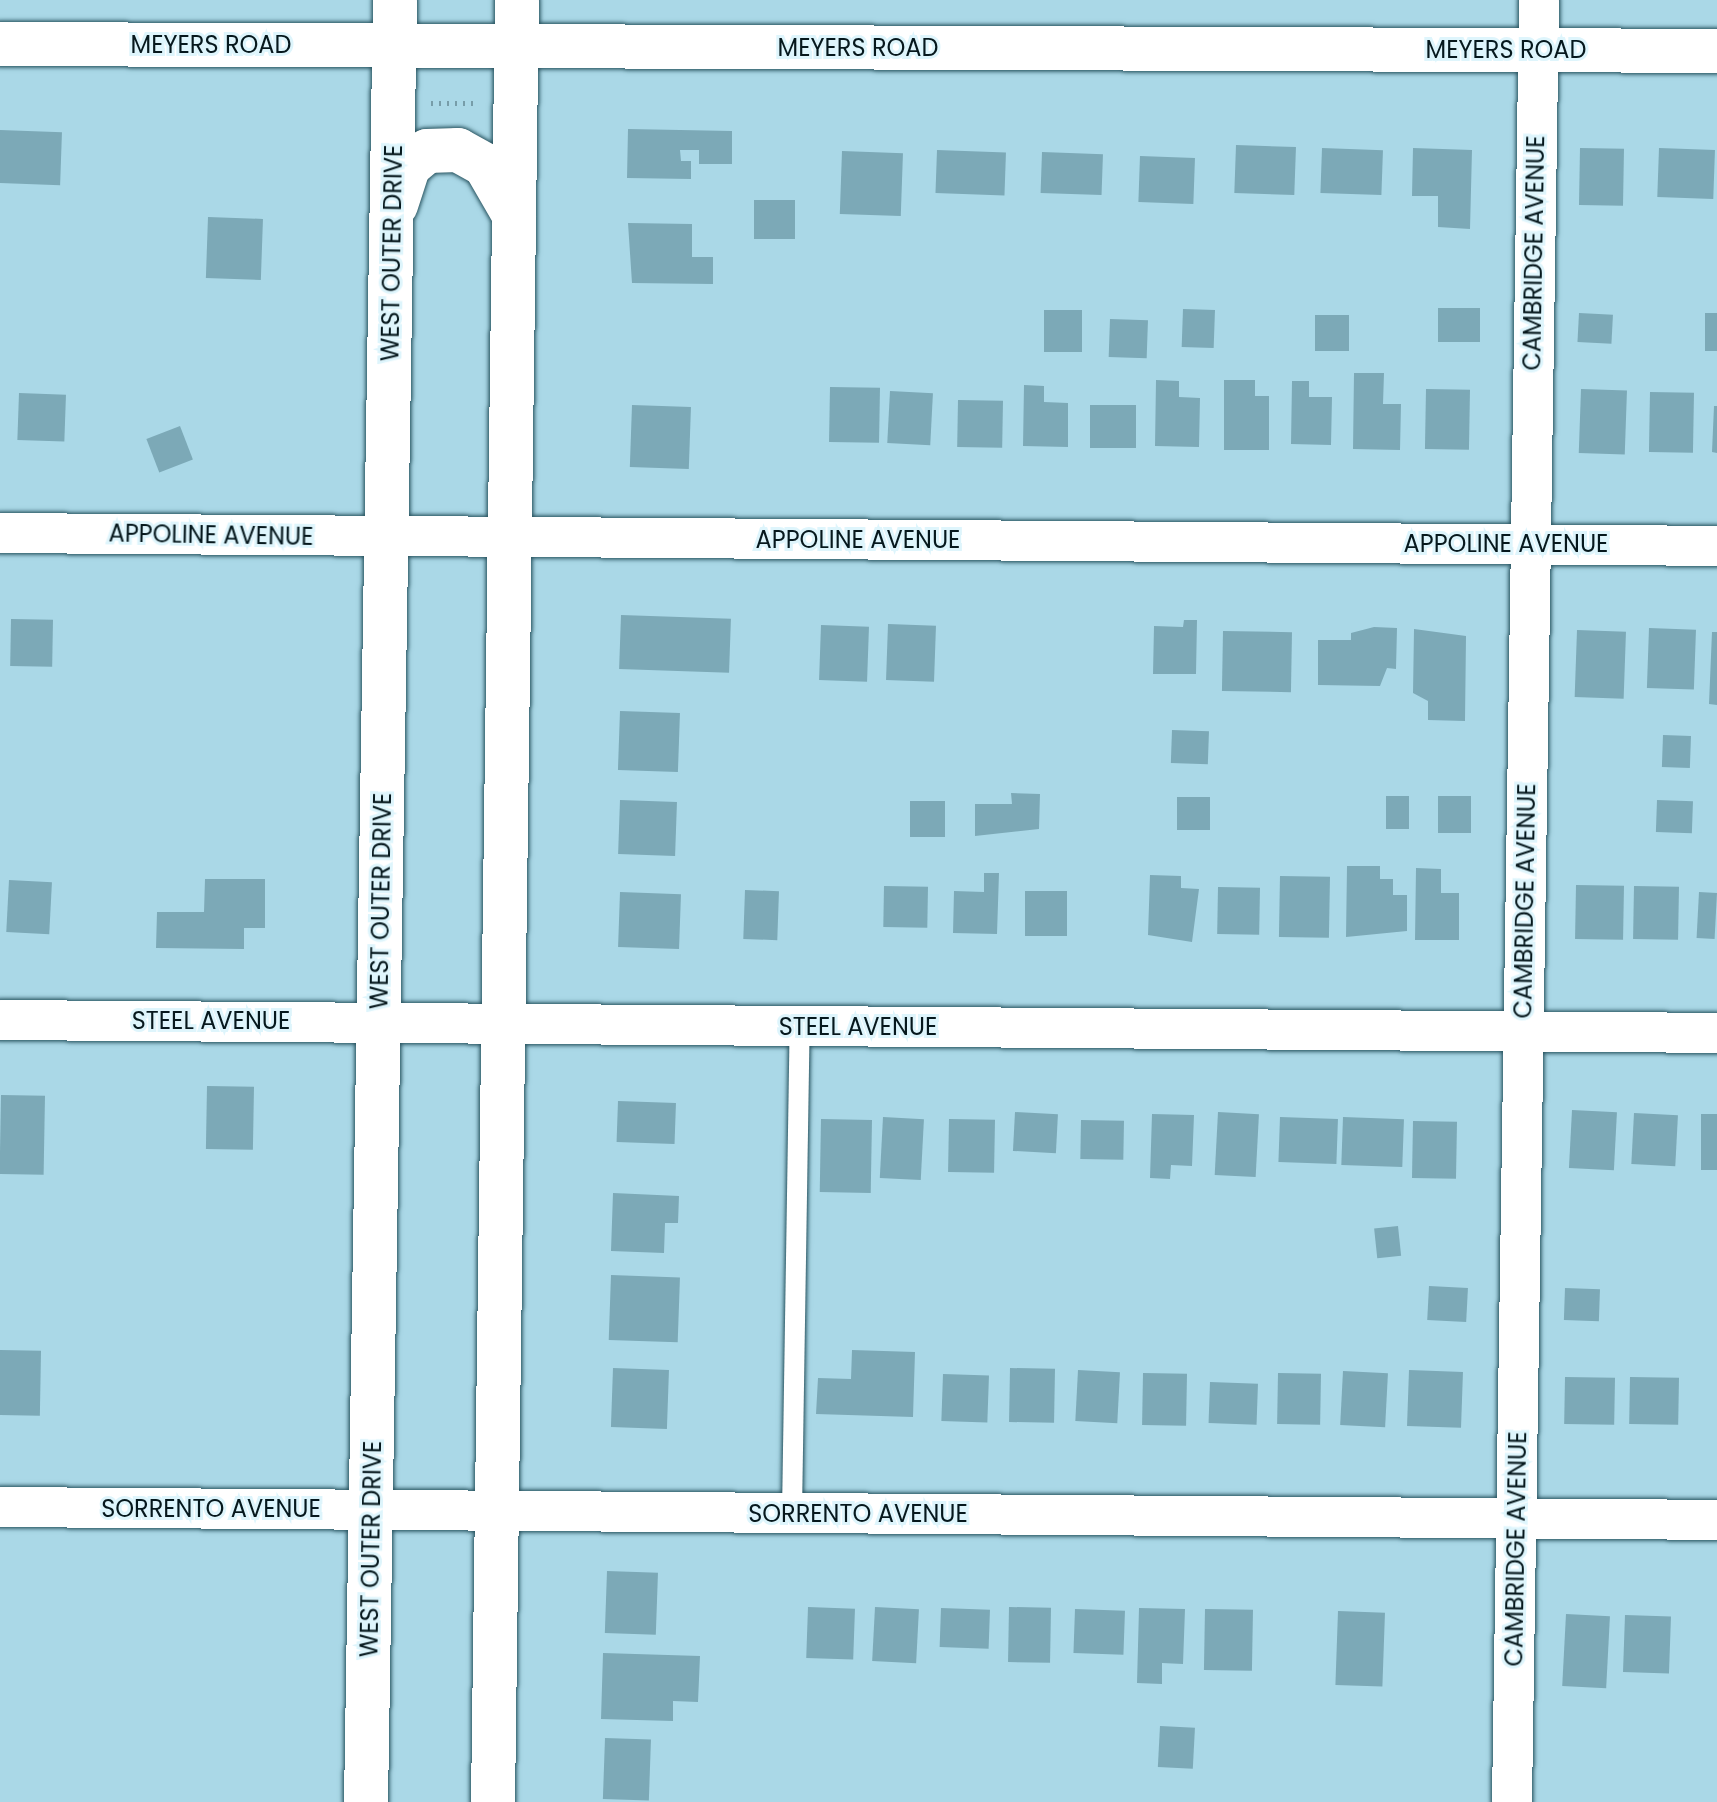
<!DOCTYPE html>
<style>
body{margin:0}
#map{position:relative;width:1717px;height:1802px;overflow:hidden;background:#aad8e7;font-family:Poppins,sans-serif}
div>[style]{position:absolute}
.building>*{inset:0;background:#7ca9b7;transform-origin:0 0}
.path>*{height:5px;margin-top:-2.5px;transform-origin:0;background:repeating-linear-gradient(90deg,#779da9 0 2px,transparent 0 8px)}
.roads{filter:drop-shadow(0 0 2px #285460) drop-shadow(0 0 2px #285460)}
.service>*{height:20px;margin:-10px;padding:0 10px;transform-origin:10px;border-radius:10px;background:#fff}
.minor>*{height:40px;margin:-20px;padding:0 20px;transform-origin:20px;border-radius:20px;background:#fff}
.tertiary>*{height:44px;margin:-22px;padding:0 22px;transform-origin:22px;border-radius:22px;background:#fff}
.secondary>*{height:44px;margin:-22px;padding:0 22px;transform-origin:22px;border-radius:22px;background:#fff}
span{translate:-50% -50%;white-space:nowrap;text-align:center;line-height:1.15;-webkit-text-stroke:6px #def5fc;paint-order:stroke}
.street-label{font-size:24px;color:#06181d}
</style>
<div id="map">
<div class="building">
<div style="clip-path:polygon(628px 129px,732px 131px,732px 164px,699px 164px,699px 150px,680px 150px,681px 161px,691px 161px,691px 179px,627px 178px)"></div>
<div style="left:0;top:130px;width:62px;height:53px;rotate:2deg"></div>
<div style="left:1236px;top:145px;width:60px;height:48px;rotate:2deg"></div>
<div style="left:1322px;top:148px;width:61px;height:45px;rotate:2deg"></div>
<div style="clip-path:polygon(1413px 148px,1472px 150px,1470px 229px,1438px 227px,1438px 196px,1412px 196px)"></div>
<div style="left:1580px;top:148px;width:44px;height:57px;rotate:1deg"></div>
<div style="left:1659px;top:148px;width:56px;height:49px;rotate:2deg"></div>
<div style="left:937px;top:150px;width:69px;height:43px;rotate:2deg"></div>
<div style="left:842px;top:151px;width:61px;height:63px;rotate:2deg"></div>
<div style="left:1042px;top:152px;width:61px;height:41px;rotate:2deg"></div>
<div style="left:1140px;top:156px;width:55px;height:46px;rotate:2deg"></div>
<div style="left:754px;top:200px;width:41px;height:39px"></div>
<div style="left:208px;top:217px;width:55px;height:61px;rotate:2deg"></div>
<div style="clip-path:polygon(628px 223px,692px 224px,692px 257px,713px 257px,713px 284px,632px 283px)"></div>
<div style="left:1438px;top:308px;width:42px;height:34px"></div>
<div style="left:1183px;top:309px;width:32px;height:38px;rotate:2deg"></div>
<div style="left:1044px;top:310px;width:38px;height:42px"></div>
<div style="left:1579px;top:313px;width:34px;height:29px;rotate:3deg"></div>
<div style="left:1705px;top:313px;width:12px;height:38px"></div>
<div style="left:1315px;top:315px;width:34px;height:36px"></div>
<div style="left:1110px;top:319px;width:38px;height:38px;rotate:2deg"></div>
<div style="clip-path:polygon(1354px 373px,1384px 373px,1383px 404px,1401px 404px,1400px 450px,1353px 449px)"></div>
<div style="clip-path:polygon(1156px 380px,1179px 381px,1179px 397px,1200px 398px,1199px 447px,1155px 446px)"></div>
<div style="clip-path:polygon(1224px 380px,1255px 380px,1255px 396px,1269px 396px,1269px 450px,1224px 450px)"></div>
<div style="clip-path:polygon(1292px 381px,1309px 381px,1309px 397px,1332px 397px,1331px 445px,1291px 444px)"></div>
<div style="clip-path:polygon(1024px 385px,1044px 386px,1044px 402px,1068px 403px,1068px 447px,1023px 446px)"></div>
<div style="left:830px;top:387px;width:50px;height:55px;rotate:1deg"></div>
<div style="left:1426px;top:389px;width:44px;height:60px;rotate:1deg"></div>
<div style="left:1581px;top:389px;width:46px;height:64px;rotate:2deg"></div>
<div style="left:890px;top:391px;width:43px;height:52px;rotate:3deg"></div>
<div style="left:1650px;top:392px;width:44px;height:60px;rotate:1deg"></div>
<div style="left:19px;top:393px;width:47px;height:47px;rotate:2deg"></div>
<div style="left:958px;top:400px;width:45px;height:47px;rotate:1deg"></div>
<div style="left:632px;top:405px;width:59px;height:62px;rotate:2deg"></div>
<div style="left:1090px;top:405px;width:46px;height:43px"></div>
<div style="clip-path:polygon(1714px 406px,1717px 406px,1717px 453px,1712px 452px)"></div>
<div style="left:180px;top:426px;width:36px;height:36px;rotate:69deg"></div>
<div style="left:621px;top:615px;width:110px;height:54px;rotate:2deg"></div>
<div style="left:11px;top:619px;width:42px;height:47px;rotate:1deg"></div>
<div style="clip-path:polygon(1184px 620px,1197px 620px,1196px 674px,1153px 674px,1154px 626px,1183px 627px)"></div>
<div style="left:888px;top:624px;width:48px;height:56px;rotate:2deg"></div>
<div style="left:821px;top:625px;width:48px;height:55px;rotate:2deg"></div>
<div style="clip-path:polygon(1374px 627px,1397px 628px,1396px 669px,1387px 668px,1380px 686px,1318px 685px,1318px 640px,1351px 640px,1351px 633px)"></div>
<div style="left:1649px;top:628px;width:47px;height:60px;rotate:2deg"></div>
<div style="clip-path:polygon(1414px 629px,1466px 636px,1465px 721px,1428px 720px,1428px 701px,1413px 693px)"></div>
<div style="left:1577px;top:630px;width:49px;height:67px;rotate:2deg"></div>
<div style="left:1223px;top:631px;width:69px;height:60px;rotate:1deg"></div>
<div style="clip-path:polygon(1712px 632px,1717px 632px,1717px 705px,1709px 704px)"></div>
<div style="left:620px;top:711px;width:60px;height:59px;rotate:2deg"></div>
<div style="left:1172px;top:730px;width:37px;height:33px;rotate:2deg"></div>
<div style="left:1663px;top:735px;width:28px;height:32px;rotate:2deg"></div>
<div style="clip-path:polygon(1011px 793px,1040px 794px,1039px 829px,975px 836px,975px 804px,1012px 804px)"></div>
<div style="left:1386px;top:796px;width:23px;height:33px"></div>
<div style="left:1438px;top:796px;width:33px;height:37px"></div>
<div style="left:1177px;top:797px;width:33px;height:33px"></div>
<div style="left:620px;top:800px;width:57px;height:54px;rotate:2deg"></div>
<div style="left:1657px;top:800px;width:36px;height:32px;rotate:2deg"></div>
<div style="left:910px;top:801px;width:35px;height:36px"></div>
<div style="clip-path:polygon(1347px 866px,1380px 866px,1380px 879px,1393px 879px,1393px 895px,1407px 895px,1407px 931px,1346px 937px)"></div>
<div style="clip-path:polygon(1416px 868px,1441px 869px,1441px 893px,1459px 893px,1459px 940px,1415px 940px)"></div>
<div style="clip-path:polygon(984px 873px,999px 873px,997px 934px,953px 933px,954px 891px,984px 892px)"></div>
<div style="clip-path:polygon(1150px 875px,1181px 876px,1181px 888px,1199px 889px,1192px 942px,1148px 935px)"></div>
<div style="left:1280px;top:876px;width:50px;height:61px;rotate:1deg"></div>
<div style="clip-path:polygon(205px 879px,265px 879px,265px 928px,244px 928px,244px 949px,156px 948px,157px 912px,204px 912px)"></div>
<div style="left:9px;top:880px;width:43px;height:52px;rotate:3deg"></div>
<div style="left:1576px;top:885px;width:48px;height:54px;rotate:1deg"></div>
<div style="left:884px;top:886px;width:44px;height:41px;rotate:1deg"></div>
<div style="left:1634px;top:886px;width:45px;height:53px;rotate:1deg"></div>
<div style="left:1218px;top:887px;width:42px;height:47px;rotate:1deg"></div>
<div style="left:745px;top:890px;width:34px;height:49px;rotate:2deg"></div>
<div style="left:1025px;top:891px;width:42px;height:45px"></div>
<div style="left:620px;top:892px;width:61px;height:55px;rotate:2deg"></div>
<div style="left:1699px;top:892px;width:18px;height:46px;rotate:3deg"></div>
<div style="left:207px;top:1086px;width:47px;height:63px;rotate:1deg"></div>
<div style="left:1px;top:1095px;width:44px;height:79px;rotate:1deg"></div>
<div style="left:618px;top:1101px;width:58px;height:41px;rotate:2deg"></div>
<div style="left:1572px;top:1110px;width:45px;height:58px;rotate:3deg"></div>
<div style="left:1015px;top:1112px;width:43px;height:39px;rotate:3deg"></div>
<div style="left:1218px;top:1112px;width:41px;height:63px;rotate:3deg"></div>
<div style="left:1634px;top:1113px;width:44px;height:51px;rotate:3deg"></div>
<div style="clip-path:polygon(1152px 1114px,1194px 1115px,1192px 1166px,1171px 1165px,1170px 1179px,1150px 1178px)"></div>
<div style="left:1701px;top:1114px;width:16px;height:56px"></div>
<div style="left:883px;top:1117px;width:41px;height:61px;rotate:3deg"></div>
<div style="left:1280px;top:1117px;width:58px;height:45px;rotate:2deg"></div>
<div style="left:1343px;top:1117px;width:61px;height:48px;rotate:2deg"></div>
<div style="left:821px;top:1119px;width:51px;height:73px;rotate:1deg"></div>
<div style="left:949px;top:1119px;width:46px;height:53px;rotate:1deg"></div>
<div style="left:1081px;top:1120px;width:43px;height:39px;rotate:1deg"></div>
<div style="left:1413px;top:1121px;width:44px;height:57px;rotate:1deg"></div>
<div style="clip-path:polygon(613px 1193px,679px 1196px,678px 1223px,665px 1223px,664px 1253px,611px 1251px)"></div>
<div style="left:1398px;top:1226px;width:30px;height:24px;rotate:84deg"></div>
<div style="left:611px;top:1275px;width:69px;height:65px;rotate:2deg"></div>
<div style="left:1429px;top:1286px;width:39px;height:34px;rotate:3deg"></div>
<div style="left:1565px;top:1288px;width:35px;height:32px;rotate:2deg"></div>
<div style="left:0;top:1350px;width:41px;height:65px;rotate:1deg"></div>
<div style="clip-path:polygon(852px 1350px,915px 1352px,913px 1417px,816px 1414px,818px 1378px,851px 1379px)"></div>
<div style="left:613px;top:1368px;width:56px;height:59px;rotate:2deg"></div>
<div style="left:1010px;top:1368px;width:45px;height:54px;rotate:1deg"></div>
<div style="left:1078px;top:1370px;width:42px;height:51px;rotate:3deg"></div>
<div style="left:1409px;top:1370px;width:54px;height:56px;rotate:2deg"></div>
<div style="left:1343px;top:1371px;width:45px;height:54px;rotate:3deg"></div>
<div style="left:1143px;top:1373px;width:44px;height:52px;rotate:1deg"></div>
<div style="left:1278px;top:1373px;width:43px;height:51px;rotate:1deg"></div>
<div style="left:943px;top:1374px;width:46px;height:47px;rotate:2deg"></div>
<div style="left:1565px;top:1377px;width:50px;height:47px;rotate:1deg"></div>
<div style="left:1630px;top:1377px;width:49px;height:47px;rotate:1deg"></div>
<div style="left:1210px;top:1382px;width:48px;height:41px;rotate:2deg"></div>
<div style="left:607px;top:1571px;width:51px;height:62px;rotate:2deg"></div>
<div style="left:808px;top:1607px;width:47px;height:51px;rotate:2deg"></div>
<div style="left:875px;top:1607px;width:44px;height:54px;rotate:3deg"></div>
<div style="left:1009px;top:1607px;width:42px;height:55px;rotate:1deg"></div>
<div style="left:941px;top:1608px;width:49px;height:39px;rotate:2deg"></div>
<div style="clip-path:polygon(1139px 1608px,1185px 1609px,1183px 1664px,1162px 1663px,1162px 1684px,1137px 1683px)"></div>
<div style="left:1075px;top:1609px;width:50px;height:44px;rotate:2deg"></div>
<div style="left:1205px;top:1609px;width:48px;height:61px;rotate:1deg"></div>
<div style="left:1338px;top:1611px;width:47px;height:74px;rotate:2deg"></div>
<div style="left:1566px;top:1614px;width:44px;height:72px;rotate:3deg"></div>
<div style="left:1625px;top:1615px;width:46px;height:57px;rotate:2deg"></div>
<div style="clip-path:polygon(603px 1653px,700px 1656px,698px 1702px,673px 1701px,673px 1721px,601px 1719px)"></div>
<div style="left:1160px;top:1726px;width:35px;height:41px;rotate:3deg"></div>
<div style="left:605px;top:1738px;width:46px;height:61px;rotate:2deg"></div>
</div>
<div class="path">
<div style="left:431px;top:103px;width:42px"></div>
</div>
<div class="roads">
<div class="service">
<div style="left:792px;top:1513px;width:487px;rotate:-89.1deg"></div>
</div>
<div class="minor">
<div style="left:0;top:533px;width:1717px;rotate:0.43deg"></div>
<div style="left:0;top:1020px;width:1717px;rotate:0.43deg"></div>
<div style="left:0;top:1507px;width:1717px;rotate:0.43deg"></div>
<div style="left:1512px;top:1802px;width:1802px;rotate:-89.14deg"></div>
</div>
<div class="tertiary">
<div style="left:0;top:44px;width:1717px;rotate:0.23deg"></div>
</div>
<div class="secondary">
<div style="left:396px;top:205px;width:40px;rotate:-72deg"></div>
<div style="left:408px;top:167px;width:25px;rotate:-40deg"></div>
<div style="left:427px;top:151px;width:31px;rotate:-2deg"></div>
<div style="left:458px;top:150px;width:31px;rotate:29deg"></div>
<div style="left:485px;top:165px;width:58px;rotate:59.9deg"></div>
<div style="left:366px;top:1802px;width:1802px;rotate:-89.08deg"></div>
<div style="left:493px;top:1802px;width:1802px;rotate:-89.24deg"></div>
</div>
</div>
<div class="street-label">
<span style="left:211px;top:45px">MEYERS ROAD</span>
<span style="left:858px;top:48px">MEYERS ROAD</span>
<span style="left:1506px;top:50px">MEYERS ROAD</span>
<span style="left:392px;top:253px;rotate:-89deg">WEST OUTER DRIVE</span>
<span style="left:1534px;top:253px;rotate:-89deg">CAMBRIDGE AVENUE</span>
<span style="left:211px;top:535px;rotate:1deg">APPOLINE AVENUE</span>
<span style="left:858px;top:540px">APPOLINE AVENUE</span>
<span style="left:1506px;top:544px">APPOLINE AVENUE</span>
<span style="left:381px;top:901px;rotate:-89deg">WEST OUTER DRIVE</span>
<span style="left:1525px;top:901px;rotate:-89deg">CAMBRIDGE AVENUE</span>
<span style="left:211px;top:1021px">STEEL AVENUE</span>
<span style="left:858px;top:1027px">STEEL AVENUE</span>
<span style="left:211px;top:1509px">SORRENTO AVENUE</span>
<span style="left:858px;top:1514px">SORRENTO AVENUE</span>
<span style="left:371px;top:1549px;rotate:-89deg">WEST OUTER DRIVE</span>
<span style="left:1516px;top:1549px;rotate:-89deg">CAMBRIDGE AVENUE</span>
</div>
</div>
